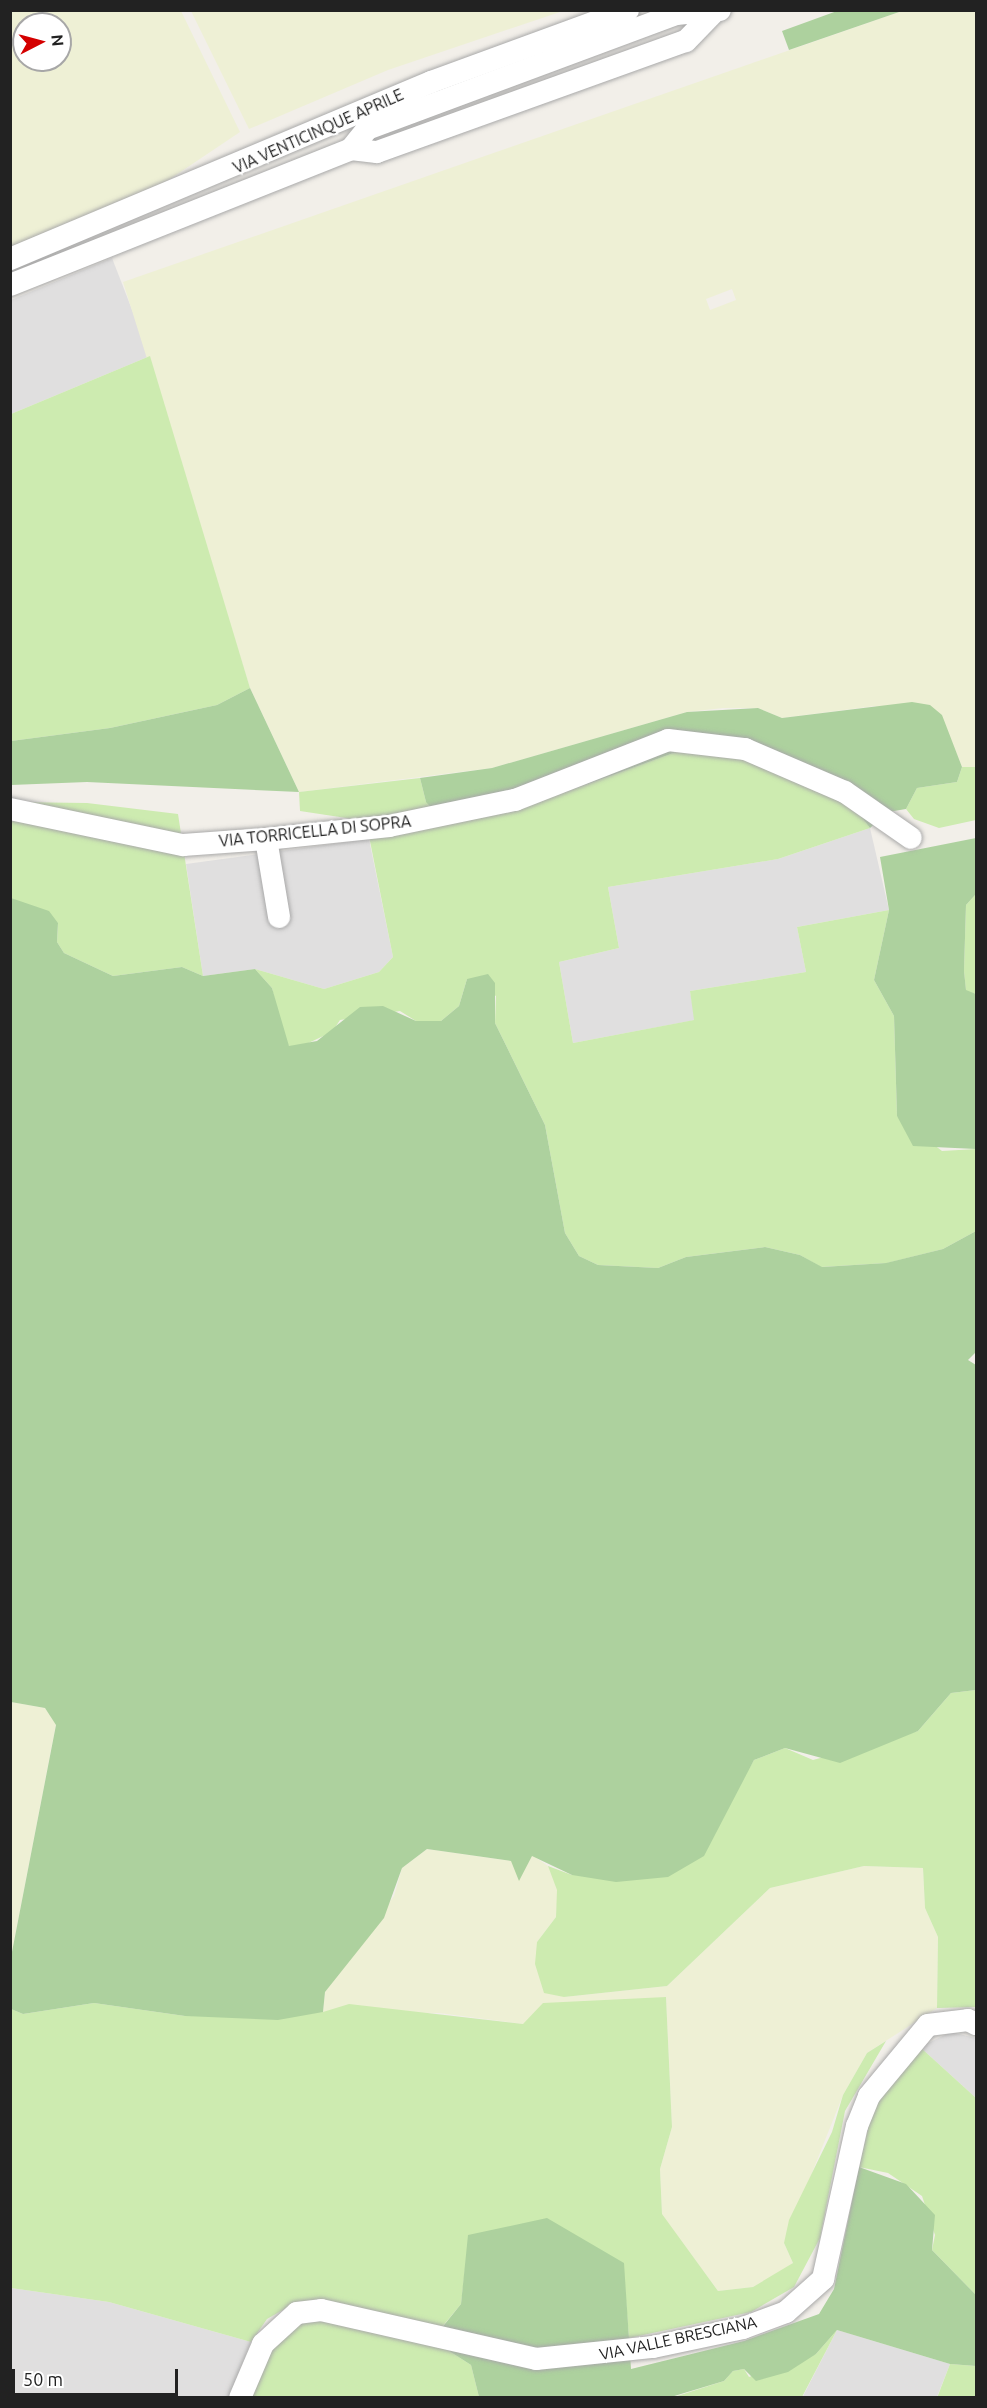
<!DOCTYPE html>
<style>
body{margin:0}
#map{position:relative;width:987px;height:2408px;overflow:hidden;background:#f2efe9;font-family:Ubuntu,sans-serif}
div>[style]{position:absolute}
.residential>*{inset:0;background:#e0dfdf}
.farmland>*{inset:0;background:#eef0d5}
.grass>*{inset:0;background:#cdebb0}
.forest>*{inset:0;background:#add19e}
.roads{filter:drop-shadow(0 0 2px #a9a9a9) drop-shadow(0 0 2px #a9a9a9)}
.minor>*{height:22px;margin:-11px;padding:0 11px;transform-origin:11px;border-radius:11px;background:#fff}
span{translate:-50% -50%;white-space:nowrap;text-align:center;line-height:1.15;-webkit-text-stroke:4.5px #fff;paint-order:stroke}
.street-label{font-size:16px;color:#222}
.frame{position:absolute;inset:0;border:12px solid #222;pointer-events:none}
.north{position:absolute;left:12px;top:12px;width:60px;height:60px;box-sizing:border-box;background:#fff;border:2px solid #a7a7a7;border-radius:50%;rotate:84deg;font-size:16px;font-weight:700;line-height:24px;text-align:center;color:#222}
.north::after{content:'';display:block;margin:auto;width:21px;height:27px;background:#d40000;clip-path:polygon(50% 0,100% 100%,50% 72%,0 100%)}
.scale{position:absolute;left:12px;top:2369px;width:166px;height:27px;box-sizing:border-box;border:3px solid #222;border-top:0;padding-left:8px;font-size:18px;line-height:21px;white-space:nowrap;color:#222;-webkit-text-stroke:4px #fff;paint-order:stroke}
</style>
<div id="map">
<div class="residential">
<div style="clip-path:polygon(112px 258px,150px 356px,11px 414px,11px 300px)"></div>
<div style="clip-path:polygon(870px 828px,889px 910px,797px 927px,806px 972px,690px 991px,695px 1020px,573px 1043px,559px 962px,619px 948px,608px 887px,778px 859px)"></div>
<div style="clip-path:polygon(369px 839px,393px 957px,379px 972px,324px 989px,255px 969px,203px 976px,186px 864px)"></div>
<div style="clip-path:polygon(951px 2032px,976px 2038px,976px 2098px,920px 2047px)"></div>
<div style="clip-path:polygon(11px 2288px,109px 2302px,251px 2342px,229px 2397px,11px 2398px)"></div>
<div style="clip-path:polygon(837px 2330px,950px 2364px,937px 2397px,802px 2398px)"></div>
</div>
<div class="farmland">
<div style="clip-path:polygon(evenodd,10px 11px,181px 11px,240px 132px,167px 181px,11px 248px,10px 11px,24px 24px,60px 24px,60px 60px,24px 60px,24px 24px)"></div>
<div style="clip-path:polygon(191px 11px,563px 11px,388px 70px,249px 129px)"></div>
<div style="clip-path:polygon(evenodd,902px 11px,976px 11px,976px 767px,962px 767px,953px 745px,875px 706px,782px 718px,758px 708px,723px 708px,687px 712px,492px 768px,299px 792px,250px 688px,123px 282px,902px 11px,732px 289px,736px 300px,710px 310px,706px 299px,732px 289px)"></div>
<div style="clip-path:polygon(11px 1702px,45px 1708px,56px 1724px,11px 1957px)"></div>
<div style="clip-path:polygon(427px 1849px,511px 1861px,532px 1855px,548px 1866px,558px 1889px,556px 1917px,537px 1942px,564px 1997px,667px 1986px,770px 1888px,864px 1866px,923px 1868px,925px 1908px,938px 1937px,937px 2008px,867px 2053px,843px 2095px,784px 2243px,793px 2263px,787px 2269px,753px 2287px,718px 2291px,662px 2215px,660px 2169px,672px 2127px,666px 1997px,523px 2024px,439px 2013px,323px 2012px,325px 1992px,394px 1896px,402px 1868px)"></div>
</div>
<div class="grass">
<div style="clip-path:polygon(150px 356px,250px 688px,217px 705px,110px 728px,11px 741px,11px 414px)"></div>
<div style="clip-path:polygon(701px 743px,845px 794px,870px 828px,778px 859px,608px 887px,619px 948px,559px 962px,573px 1043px,694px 1020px,690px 991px,806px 972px,797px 927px,889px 910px,874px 980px,894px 1016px,897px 1116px,942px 1151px,976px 1149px,976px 1231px,943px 1249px,887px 1263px,821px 1267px,800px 1255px,765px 1247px,686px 1257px,658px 1268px,598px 1265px,579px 1256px,565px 1233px,545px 1125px,495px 1023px,496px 996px,467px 979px,459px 1006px,441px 1021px,416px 1021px,400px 1011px,340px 1020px,332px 1032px,302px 1046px,289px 1046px,283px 1037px,272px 988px,255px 969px,324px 989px,379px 972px,393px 957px,366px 821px,300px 811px,299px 792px,420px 778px,426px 802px,566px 792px)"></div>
<div style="clip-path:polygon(962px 767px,976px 767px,976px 820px,939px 828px,914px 819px,906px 809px,917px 788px,957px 782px)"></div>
<div style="clip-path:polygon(10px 802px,87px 803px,178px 814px,203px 976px,182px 967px,113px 976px,64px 953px,57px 942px,58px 923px,11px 898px)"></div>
<div style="clip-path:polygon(976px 894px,976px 994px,966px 991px,964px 971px,966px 905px)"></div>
<div style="clip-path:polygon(976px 1690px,976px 2007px,937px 2008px,938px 1937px,925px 1908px,923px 1868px,864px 1866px,770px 1888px,667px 1986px,564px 1997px,544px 1993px,535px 1964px,537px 1942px,556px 1917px,557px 1890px,548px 1866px,572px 1875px,731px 1799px,754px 1760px,785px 1748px,813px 1760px,918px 1731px,951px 1693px)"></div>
<div style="clip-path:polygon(666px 1997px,672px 2127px,660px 2169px,662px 2214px,718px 2291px,753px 2287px,793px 2263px,784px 2243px,789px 2220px,832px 2132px,843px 2095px,867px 2053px,886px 2041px,845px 2111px,820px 2238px,794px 2287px,751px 2312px,629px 2338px,623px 2263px,469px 2235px,461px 2304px,442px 2327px,288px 2307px,267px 2319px,251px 2342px,109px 2302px,11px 2288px,11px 2009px,23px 2014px,94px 2003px,185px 2016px,323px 2012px,349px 2004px,523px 2024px,543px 2003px)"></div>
<div style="clip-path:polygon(920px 2047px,976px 2098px,976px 2295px,932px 2250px,935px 2235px,922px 2196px,888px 2173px,859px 2167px,872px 2111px)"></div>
<div style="clip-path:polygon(323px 2318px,432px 2340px,471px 2365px,479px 2397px,245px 2398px,281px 2329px)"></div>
<div style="clip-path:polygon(837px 2330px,802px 2397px,671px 2398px,724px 2381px,733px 2371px,744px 2369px,749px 2377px,816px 2354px)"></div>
<div style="clip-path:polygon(950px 2364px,976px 2366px,976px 2397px,937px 2398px)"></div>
</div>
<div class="forest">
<div style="clip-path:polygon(837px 11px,837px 10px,902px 11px,789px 50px,782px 31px)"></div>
<div style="clip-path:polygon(250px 688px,299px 792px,87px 782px,11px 785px,11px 741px,110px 728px,217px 705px)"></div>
<div style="clip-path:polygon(912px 702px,930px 705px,942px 715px,962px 767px,957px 782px,917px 788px,906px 809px,888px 812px,870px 828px,844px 794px,701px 743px,566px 792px,442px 819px,426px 802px,420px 778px,492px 768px,687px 712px,758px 708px,782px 718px)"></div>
<div style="clip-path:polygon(976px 838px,976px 894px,966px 905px,964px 971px,966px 990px,976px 994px,976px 1149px,913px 1146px,897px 1116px,894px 1016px,874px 980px,889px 910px,880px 857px)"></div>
<div style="clip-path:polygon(11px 898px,49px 911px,58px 923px,57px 942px,64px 953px,113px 976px,182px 967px,203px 976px,255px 969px,272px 988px,289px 1046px,317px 1041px,360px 1007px,383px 1006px,416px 1021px,441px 1021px,459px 1006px,467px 979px,488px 974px,495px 983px,495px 1023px,545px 1125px,565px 1233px,579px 1256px,598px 1265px,658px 1268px,686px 1257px,765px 1247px,800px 1255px,822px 1267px,886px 1263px,943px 1249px,976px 1231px,976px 1352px,968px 1360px,976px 1365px,976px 1690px,951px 1693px,918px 1731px,840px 1763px,785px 1748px,754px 1760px,704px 1856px,668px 1877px,616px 1882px,572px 1875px,532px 1856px,519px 1881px,511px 1861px,427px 1849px,402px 1868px,384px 1918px,325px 1992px,323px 2012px,278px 2020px,185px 2016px,94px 2003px,23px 2014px,11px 2009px,11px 1957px,56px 1725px,45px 1708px,11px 1702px)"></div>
<div style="clip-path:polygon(859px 2167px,906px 2184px,935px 2215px,932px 2250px,976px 2295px,976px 2366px,950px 2364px,837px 2330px,816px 2354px,788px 2372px,756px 2381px,744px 2369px,733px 2371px,724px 2381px,671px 2397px,479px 2397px,471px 2365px,432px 2340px,461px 2304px,468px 2235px,547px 2218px,624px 2263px,631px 2369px,744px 2341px,819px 2314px,834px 2289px)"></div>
</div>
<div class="roads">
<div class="minor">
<div style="left:351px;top:149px;width:26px;rotate:7deg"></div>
<div style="left:377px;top:152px;width:328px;rotate:-19.8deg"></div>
<div style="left:686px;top:41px;width:39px;rotate:-46deg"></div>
<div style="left:10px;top:259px;width:457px;rotate:-22.8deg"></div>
<div style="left:431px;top:82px;width:210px;rotate:-20.1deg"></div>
<div style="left:10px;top:285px;width:367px;rotate:-21.7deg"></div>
<div style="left:351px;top:149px;width:26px;rotate:-51deg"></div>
<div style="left:367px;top:129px;width:330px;rotate:-20.4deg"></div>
<div style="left:676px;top:14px;width:44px;rotate:-5.2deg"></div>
<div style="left:10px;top:809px;width:177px;rotate:11.8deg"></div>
<div style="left:183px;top:845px;width:83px;rotate:-4.1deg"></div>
<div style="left:266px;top:839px;width:124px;rotate:-6deg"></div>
<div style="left:389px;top:826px;width:129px;rotate:-11.7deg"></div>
<div style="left:515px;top:800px;width:164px;rotate:-21.4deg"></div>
<div style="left:668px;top:740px;width:78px;rotate:6.7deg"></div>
<div style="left:745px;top:749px;width:109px;rotate:23.3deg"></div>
<div style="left:845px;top:792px;width:80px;rotate:34.9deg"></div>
<div style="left:266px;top:839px;width:79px;rotate:80.5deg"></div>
<div style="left:240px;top:2398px;width:59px;rotate:-66.9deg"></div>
<div style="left:263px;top:2344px;width:46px;rotate:-42.4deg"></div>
<div style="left:297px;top:2313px;width:24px;rotate:-7deg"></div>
<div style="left:321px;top:2310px;width:221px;rotate:12.8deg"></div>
<div style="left:536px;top:2359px;width:118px;rotate:-5.9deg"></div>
<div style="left:653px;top:2347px;width:92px;rotate:-11.9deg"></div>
<div style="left:743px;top:2328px;width:46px;rotate:-20.4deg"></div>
<div style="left:786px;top:2312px;width:50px;rotate:-41.7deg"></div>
<div style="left:823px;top:2279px;width:157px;rotate:-77.5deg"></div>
<div style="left:857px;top:2126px;width:32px;rotate:-68deg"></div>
<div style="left:869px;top:2096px;width:92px;rotate:-50.3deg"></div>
<div style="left:928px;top:2025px;width:40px;rotate:-7.1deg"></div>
<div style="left:968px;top:2020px;width:9px;rotate:27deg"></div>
</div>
</div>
<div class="street-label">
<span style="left:318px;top:131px;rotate:-24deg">VIA VENTICINQUE APRILE</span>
<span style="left:315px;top:831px;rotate:-6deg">VIA TORRICELLA DI SOPRA</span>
<span style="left:678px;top:2338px;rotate:-12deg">VIA VALLE BRESCIANA</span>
</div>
<div class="frame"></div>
<div class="north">N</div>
<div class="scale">50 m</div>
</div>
